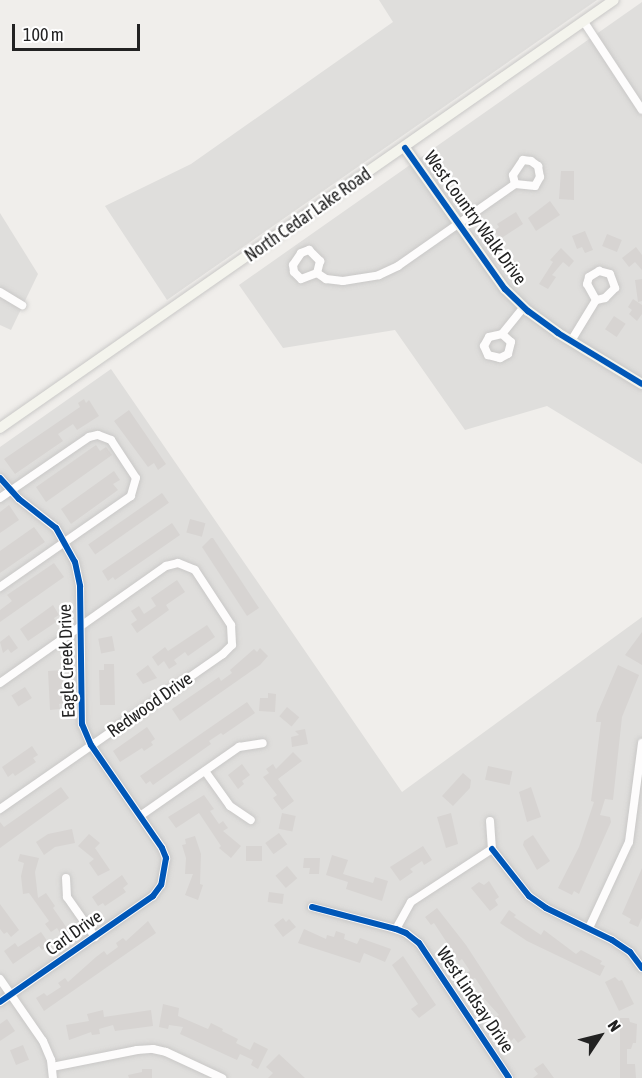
<!DOCTYPE html>
<style>
body{margin:0}
#map{position:relative;width:642px;height:1078px;overflow:hidden;background:#f0eeeb;font-family:"Asap Condensed",sans-serif}
div>[style]{position:absolute}
.residential>*{inset:0;background:#dfdedc}
.building>*{inset:0;background:#d7d4d2;transform-origin:0 0}
.roads{filter:drop-shadow(0 0 2px #c9c8c7) drop-shadow(0 0 2px #c9c8c7)}
.street>*{height:8px;margin:-4px;padding:0 4px;transform-origin:4px;border-radius:4px;background:#fdfcfc}
.secondary>*{height:10px;margin:-5px;padding:0 5px;transform-origin:5px;border-radius:5px;background:#f4f4ed}
.cycleway>*{height:6px;margin:-3px;padding:0 3px;transform-origin:3px;border-radius:3px;background:#0057b8}
span{translate:-50% -50%;white-space:nowrap;text-align:center;line-height:1.15;-webkit-text-stroke:5px #fff;paint-order:stroke}
.street-label{font-size:18px;color:#222}
.north{position:absolute;left:570px;top:1006px;width:60px;height:60px;-webkit-text-stroke:4px #fff;paint-order:stroke;rotate:55deg;font-size:16px;font-weight:700;line-height:24px;text-align:center;color:#222}
.north::after{content:'';display:block;margin:auto;width:21px;height:27px;background:#222;clip-path:polygon(50% 0,100% 100%,50% 72%,0 100%)}
.scale{position:absolute;left:12px;top:24px;width:128px;height:27px;box-sizing:border-box;border:3px solid #222;border-top:0;padding-left:8px;font-size:18px;line-height:21px;white-space:nowrap;color:#222;-webkit-text-stroke:4px #fff;paint-order:stroke}
</style>
<div id="map">
<div class="residential">
<div style="clip-path:polygon(379px 0,597px 0,167px 300px,105px 206px,191px 164px,393px 22px)"></div>
<div style="clip-path:polygon(642px 2px,642px 464px,547px 406px,465px 430px,395px 330px,283px 348px,239px 285px)"></div>
<div style="clip-path:polygon(0 213px,38px 274px,11px 330px,0 325px)"></div>
<div style="clip-path:polygon(111px 369px,402px 792px,642px 617px,642px 1078px,0 1078px,0 447px)"></div>
</div>
<div class="building">
<div style="clip-path:polygon(561px 171px,574px 171px,574px 200px,559px 199px)"></div>
<div style="clip-path:polygon(550px 201px,560px 215px,536px 231px,528px 218px)"></div>
<div style="clip-path:polygon(516px 212px,523px 224px,500px 239px,494px 231px,499px 227px,497px 224px)"></div>
<div style="clip-path:polygon(585px 231px,593px 250px,585px 253px,582px 247px,577px 249px,572px 236px)"></div>
<div style="left:607px;top:234px;width:16px;height:13px;rotate:22deg"></div>
<div style="clip-path:polygon(636px 247px,642px 255px,642px 270px,635px 262px,629px 267px,622px 258px)"></div>
<div style="clip-path:polygon(561px 248px,574px 261px,569px 267px,563px 262px,552px 275px,556px 277px,548px 289px,539px 284px,553px 262px,550px 260px)"></div>
<div style="clip-path:polygon(642px 279px,642px 301px,638px 302px,635px 280px)"></div>
<div style="clip-path:polygon(633px 299px,642px 305px,642px 314px,637px 321px,629px 314px,632px 310px,628px 307px)"></div>
<div style="left:614px;top:316px;width:14px;height:16px;rotate:34deg"></div>
<div style="clip-path:polygon(84px 399px,86px 403px,89px 400px,99px 416px,77px 430px,73px 424px,58px 434px,63px 441px,15px 474px,4px 459px,80px 407px,78px 403px)"></div>
<div style="clip-path:polygon(129px 410px,166px 464px,158px 470px,154px 463px,148px 467px,114px 421px)"></div>
<div style="clip-path:polygon(96px 445px,100px 451px,106px 447px,112px 455px,46px 502px,36px 487px)"></div>
<div style="clip-path:polygon(114px 471px,120px 480px,113px 484px,118px 490px,71px 524px,61px 509px)"></div>
<div style="left:162px;top:493px;width:12px;height:90px;rotate:55deg"></div>
<div style="clip-path:polygon(9px 505px,19px 520px,0 533px,0 512px)"></div>
<div style="left:190px;top:519px;width:16px;height:14px;rotate:15deg"></div>
<div style="clip-path:polygon(172px 523px,180px 535px,115px 580px,113px 577px,108px 581px,102px 571px)"></div>
<div style="clip-path:polygon(34px 527px,45px 542px,0 573px,0 551px)"></div>
<div style="clip-path:polygon(211px 538px,213px 538px,259px 608px,247px 616px,202px 547px)"></div>
<div style="clip-path:polygon(54px 563px,64px 577px,0 622px,0 610px,12px 601px,7px 595px)"></div>
<div style="clip-path:polygon(177px 580px,185px 592px,166px 605px,169px 610px,137px 633px,131px 624px,137px 620px,131px 611px,139px 606px,144px 614px,156px 606px,151px 598px)"></div>
<div style="clip-path:polygon(53px 605px,59px 615px,54px 618px,56px 622px,28px 641px,20px 629px)"></div>
<div style="clip-path:polygon(207px 625px,215px 637px,188px 656px,185px 652px,174px 660px,177px 664px,169px 669px,164px 661px,158px 666px,152px 657px,165px 647px,168px 651px)"></div>
<div style="clip-path:polygon(642px 632px,642px 665px,625px 655px)"></div>
<div style="clip-path:polygon(9px 635px,18px 648px,11px 653px,8px 649px,3px 653px,0 642px)"></div>
<div style="left:112px;top:636px;width:15px;height:14px;rotate:79deg"></div>
<div style="clip-path:polygon(260px 648px,268px 656px,260px 665px,180px 721px,172px 709px,219px 677px,221px 681px,232px 673px,230px 670px,254px 649px,257px 652px)"></div>
<div style="clip-path:polygon(104px 664px,114px 664px,115px 705px,100px 705px,99px 670px,104px 670px)"></div>
<div style="clip-path:polygon(148px 665px,157px 678px,143px 684px,136px 674px)"></div>
<div style="clip-path:polygon(618px 665px,639px 675px,622px 717px,613px 800px,605px 799px,600px 815px,610px 817px,611px 822px,579px 894px,574px 891px,572px 895px,558px 888px,579px 847px,594px 802px,591px 801px,601px 722px,596px 722px,597px 714px)"></div>
<div style="clip-path:polygon(62px 670px,64px 703px,59px 704px,60px 709px,50px 710px,48px 671px)"></div>
<div style="left:25px;top:687px;width:13px;height:16px;rotate:58deg"></div>
<div style="clip-path:polygon(268px 693px,276px 694px,275px 712px,259px 711px,260px 698px,268px 698px)"></div>
<div style="clip-path:polygon(247px 702px,255px 713px,223px 735px,221px 733px,209px 741px,211px 744px,153px 785px,150px 781px,146px 784px,140px 776px)"></div>
<div style="left:287px;top:707px;width:16px;height:12px;rotate:40deg"></div>
<div style="clip-path:polygon(147px 727px,155px 739px,151px 742px,153px 745px,144px 751px,142px 748px,120px 762px,113px 751px)"></div>
<div style="clip-path:polygon(305px 729px,308px 744px,292px 747px,291px 737px,299px 735px,295px 731px)"></div>
<div style="clip-path:polygon(32px 746px,38px 755px,33px 758px,36px 762px,15px 776px,13px 773px,8px 777px,2px 767px)"></div>
<div style="clip-path:polygon(293px 752px,302px 761px,278px 779px,294px 801px,282px 810px,273px 798px,277px 795px,263px 777px,269px 773px,266px 769px,273px 764px,276px 769px)"></div>
<div style="clip-path:polygon(242px 764px,250px 775px,242px 781px,244px 784px,238px 789px,228px 775px)"></div>
<div style="left:488px;top:766px;width:25px;height:14px;rotate:12deg"></div>
<div style="clip-path:polygon(463px 773px,471px 780px,470px 788px,453px 806px,442px 796px)"></div>
<div style="clip-path:polygon(61px 787px,69px 798px,0 848px,0 822px,4px 827px)"></div>
<div style="clip-path:polygon(531px 787px,541px 817px,527px 822px,519px 792px)"></div>
<div style="clip-path:polygon(204px 795px,214px 809px,210px 811px,219px 824px,223px 821px,228px 828px,223px 831px,241px 846px,231px 858px,219px 848px,221px 846px,199px 813px,176px 828px,168px 817px)"></div>
<div style="left:282px;top:813px;width:14px;height:16px;rotate:12deg"></div>
<div style="clip-path:polygon(451px 813px,458px 844px,446px 848px,437px 817px)"></div>
<div style="clip-path:polygon(72px 829px,75px 843px,55px 847px,44px 855px,36px 842px,48px 834px)"></div>
<div style="left:279px;top:833px;width:14px;height:17px;rotate:54deg"></div>
<div style="clip-path:polygon(89px 834px,100px 843px,95px 848px,110px 870px,98px 876px,89px 863px,94px 859px,78px 846px)"></div>
<div style="clip-path:polygon(533px 835px,550px 861px,537px 870px,523px 845px,524px 841px)"></div>
<div style="clip-path:polygon(195px 836px,201px 854px,200px 884px,203px 885px,198px 900px,185px 895px,193px 874px,185px 874px,186px 858px,182px 845px,186px 844px,185px 839px)"></div>
<div style="left:246px;top:846px;width:16px;height:15px"></div>
<div style="clip-path:polygon(423px 846px,432px 860px,424px 865px,422px 861px,410px 869px,413px 872px,400px 881px,390px 867px)"></div>
<div style="clip-path:polygon(20px 854px,39px 858px,35px 872px,38px 898px,46px 893px,55px 906px,53px 908px,69px 931px,62px 936px,57px 928px,51px 932px,45px 924px,49px 921px,29px 893px,23px 894px,21px 876px,24px 863px,18px 861px)"></div>
<div style="clip-path:polygon(332px 855px,348px 860px,343px 874px,373px 883px,375px 877px,388px 881px,382px 901px,346px 889px,348px 882px,326px 875px)"></div>
<div style="clip-path:polygon(304px 858px,320px 858px,319px 874px,309px 874px,310px 868px,303px 868px)"></div>
<div style="left:287px;top:866px;width:16px;height:15px;rotate:50deg"></div>
<div style="clip-path:polygon(642px 868px,642px 918px,638px 927px,629px 923px,631px 919px,622px 914px)"></div>
<div style="clip-path:polygon(122px 875px,128px 884px,123px 888px,126px 892px,105px 906px,103px 903px,98px 906px,92px 897px)"></div>
<div style="clip-path:polygon(489px 881px,499px 897px,495px 900px,498px 905px,490px 911px,471px 888px,479px 882px,484px 885px)"></div>
<div style="left:269px;top:892px;width:15px;height:10px;rotate:8deg"></div>
<div style="clip-path:polygon(0 904px,19px 930px,11px 937px,7px 932px,4px 934px,0 929px)"></div>
<div style="clip-path:polygon(437px 908px,466px 945px,526px 1037px,518px 1043px,514px 1038px,511px 1041px,495px 1017px,499px 1015px,479px 993px,483px 990px,475px 978px,471px 980px,466px 973px,470px 971px,462px 959px,459px 961px,434px 923px,431px 925px,425px 917px)"></div>
<div style="clip-path:polygon(509px 910px,516px 915px,514px 917px,541px 935px,544px 930px,576px 954px,581px 950px,602px 961px,600px 964px,605px 966px,600px 976px,527px 941px,500px 923px)"></div>
<div style="clip-path:polygon(283px 918px,286px 922px,289px 919px,296px 927px,283px 937px,274px 925px)"></div>
<div style="clip-path:polygon(148px 921px,156px 933px,44px 1011px,36px 998px,44px 993px,47px 996px,61px 987px,58px 983px,65px 978px,68px 982px,96px 957px,104px 951px,107px 955px,118px 947px,116px 943px,123px 938px,126px 941px)"></div>
<div style="clip-path:polygon(304px 929px,326px 939px,327px 935px,334px 937px,336px 931px,345px 934px,344px 939px,357px 944px,360px 938px,391px 949px,385px 962px,364px 953px,360px 963px,298px 943px)"></div>
<div style="clip-path:polygon(41px 932px,50px 945px,42px 950px,39px 946px,13px 964px,4px 951px,15px 943px,18px 947px)"></div>
<div style="clip-path:polygon(403px 956px,436px 1005px,419px 1018px,411px 1009px,418px 1004px,392px 965px)"></div>
<div style="clip-path:polygon(615px 977px,619px 981px,622px 980px,634px 1004px,619px 1011px,605px 982px)"></div>
<div style="clip-path:polygon(163px 1004px,179px 1008px,178px 1016px,208px 1029px,211px 1023px,223px 1029px,222px 1031px,238px 1039px,236px 1043px,250px 1050px,254px 1042px,268px 1049px,258px 1069px,251px 1065px,253px 1060px,240px 1054px,237px 1060px,180px 1034px,183px 1027px,169px 1025px,168px 1029px,159px 1027px)"></div>
<div style="clip-path:polygon(103px 1010px,104px 1017px,151px 1010px,153px 1026px,115px 1031px,113px 1025px,99px 1029px,100px 1034px,92px 1035px,91px 1032px,69px 1040px,66px 1025px,89px 1021px,87px 1014px)"></div>
<div style="clip-path:polygon(620px 1018px,629px 1018px,630px 1022px,637px 1024px,636px 1043px,633px 1043px,631px 1049px,627px 1049px,627px 1064px,635px 1064px,636px 1078px,620px 1078px)"></div>
<div style="clip-path:polygon(7px 1019px,15px 1031px,0 1041px,0 1024px)"></div>
<div style="left:23px;top:1045px;width:16px;height:14px;rotate:68deg"></div>
<div style="clip-path:polygon(279px 1054px,305px 1078px,268px 1078px,273px 1073px,266px 1067px)"></div>
<div style="clip-path:polygon(543px 1063px,554px 1078px,533px 1078px,538px 1074px,534px 1069px)"></div>
<div style="clip-path:polygon(142px 1069px,152px 1069px,152px 1078px,129px 1078px,128px 1075px,142px 1072px)"></div>
</div>
<div class="roads">
<div class="street">
<div style="left:584px;top:22px;width:105px;rotate:56.6deg"></div>
<div style="left:523px;top:160px;width:8px;rotate:7deg"></div>
<div style="left:531px;top:161px;width:9px;rotate:36deg"></div>
<div style="left:538px;top:166px;width:11px;rotate:80deg"></div>
<div style="left:540px;top:177px;width:10px;rotate:119deg"></div>
<div style="left:535px;top:186px;width:20px;rotate:-174deg"></div>
<div style="left:515px;top:184px;width:9px;rotate:-103deg"></div>
<div style="left:513px;top:175px;width:18px;rotate:-56deg"></div>
<div style="left:309px;top:250px;width:16px;rotate:45deg"></div>
<div style="left:320px;top:261px;width:12px;rotate:104deg"></div>
<div style="left:317px;top:273px;width:17px;rotate:159deg"></div>
<div style="left:301px;top:279px;width:10px;rotate:-135deg"></div>
<div style="left:294px;top:272px;width:7px;rotate:-98deg"></div>
<div style="left:293px;top:265px;width:14px;rotate:-56deg"></div>
<div style="left:301px;top:253px;width:9px;rotate:-21deg"></div>
<div style="left:599px;top:271px;width:11px;rotate:15deg"></div>
<div style="left:610px;top:274px;width:15px;rotate:70deg"></div>
<div style="left:615px;top:288px;width:14px;rotate:135deg"></div>
<div style="left:605px;top:298px;width:9px;rotate:167deg"></div>
<div style="left:596px;top:300px;width:18px;rotate:-119deg"></div>
<div style="left:587px;top:284px;width:7px;rotate:-74deg"></div>
<div style="left:589px;top:277px;width:12px;rotate:-31deg"></div>
<div style="left:317px;top:273px;width:11px;rotate:34deg"></div>
<div style="left:326px;top:279px;width:17px;rotate:7deg"></div>
<div style="left:343px;top:281px;width:36px;rotate:-9deg"></div>
<div style="left:379px;top:275px;width:21px;rotate:-25deg"></div>
<div style="left:398px;top:266px;width:143px;rotate:-35deg"></div>
<div style="left:0;top:292px;width:26px;rotate:31deg"></div>
<div style="left:502px;top:334px;width:12px;rotate:42deg"></div>
<div style="left:511px;top:342px;width:12px;rotate:104deg"></div>
<div style="left:508px;top:354px;width:9px;rotate:153deg"></div>
<div style="left:500px;top:358px;width:12px;rotate:-166deg"></div>
<div style="left:488px;top:355px;width:10px;rotate:-114deg"></div>
<div style="left:484px;top:346px;width:10px;rotate:-61deg"></div>
<div style="left:489px;top:337px;width:13px;rotate:-13deg"></div>
<div style="left:502px;top:334px;width:35px;rotate:-51deg"></div>
<div style="left:571px;top:341px;width:48px;rotate:-58.6deg"></div>
<div style="left:0;top:478px;width:28px;rotate:48deg"></div>
<div style="left:19px;top:499px;width:47px;rotate:38.1deg"></div>
<div style="left:56px;top:528px;width:39px;rotate:61deg"></div>
<div style="left:75px;top:562px;width:25px;rotate:78deg"></div>
<div style="left:80px;top:586px;width:138px;rotate:89.2deg"></div>
<div style="left:82px;top:724px;width:23px;rotate:67deg"></div>
<div style="left:91px;top:745px;width:125px;rotate:55.4deg"></div>
<div style="left:162px;top:848px;width:11px;rotate:68deg"></div>
<div style="left:166px;top:858px;width:27px;rotate:100deg"></div>
<div style="left:161px;top:885px;width:14px;rotate:126deg"></div>
<div style="left:153px;top:896px;width:186px;rotate:145.3deg"></div>
<div style="left:0;top:498px;width:108px;rotate:-34.4deg"></div>
<div style="left:89px;top:437px;width:9px;rotate:-13deg"></div>
<div style="left:98px;top:435px;width:14px;rotate:21deg"></div>
<div style="left:111px;top:440px;width:45px;rotate:56.7deg"></div>
<div style="left:136px;top:478px;width:19px;rotate:106deg"></div>
<div style="left:131px;top:496px;width:160px;rotate:145.2deg"></div>
<div style="left:0;top:683px;width:203px;rotate:-35.2deg"></div>
<div style="left:166px;top:566px;width:12px;rotate:-14deg"></div>
<div style="left:178px;top:563px;width:18px;rotate:22deg"></div>
<div style="left:195px;top:570px;width:66px;rotate:56.8deg"></div>
<div style="left:231px;top:625px;width:20px;rotate:87deg"></div>
<div style="left:232px;top:645px;width:13px;rotate:135deg"></div>
<div style="left:223px;top:654px;width:272px;rotate:145.2deg"></div>
<div style="left:205px;top:771px;width:43px;rotate:54.5deg"></div>
<div style="left:230px;top:806px;width:25px;rotate:34deg"></div>
<div style="left:140px;top:816px;width:121px;rotate:-34.9deg"></div>
<div style="left:239px;top:747px;width:24px;rotate:-9deg"></div>
<div style="left:490px;top:821px;width:28px;rotate:86deg"></div>
<div style="left:492px;top:849px;width:60px;rotate:51.8deg"></div>
<div style="left:529px;top:896px;width:21px;rotate:35deg"></div>
<div style="left:546px;top:908px;width:73px;rotate:25.9deg"></div>
<div style="left:612px;top:940px;width:22px;rotate:34deg"></div>
<div style="left:630px;top:952px;width:20px;rotate:53deg"></div>
<div style="left:66px;top:878px;width:19px;rotate:87deg"></div>
<div style="left:67px;top:897px;width:49px;rotate:55deg"></div>
<div style="left:312px;top:907px;width:87px;rotate:14.7deg"></div>
<div style="left:396px;top:929px;width:11px;rotate:22deg"></div>
<div style="left:406px;top:933px;width:16px;rotate:38deg"></div>
<div style="left:419px;top:943px;width:162px;rotate:56.3deg"></div>
<div style="left:589px;top:928px;width:95px;rotate:-65.1deg"></div>
<div style="left:629px;top:842px;width:100px;rotate:-82.5deg"></div>
<div style="left:396px;top:929px;width:31px;rotate:-61deg"></div>
<div style="left:411px;top:902px;width:97px;rotate:-33.2deg"></div>
<div style="left:0;top:979px;width:75px;rotate:55.3deg"></div>
<div style="left:43px;top:1041px;width:21px;rotate:67deg"></div>
<div style="left:51px;top:1060px;width:18px;rotate:84deg"></div>
<div style="left:52px;top:1067px;width:87px;rotate:-11.3deg"></div>
<div style="left:137px;top:1050px;width:16px;rotate:-4deg"></div>
<div style="left:153px;top:1049px;width:13px;rotate:13deg"></div>
<div style="left:166px;top:1052px;width:62px;rotate:24.9deg"></div>
</div>
<div class="secondary">
<div style="left:405px;top:148px;width:173px;rotate:54.7deg"></div>
<div style="left:505px;top:289px;width:32px;rotate:44deg"></div>
<div style="left:528px;top:311px;width:37px;rotate:36deg"></div>
<div style="left:558px;top:333px;width:98px;rotate:31.3deg"></div>
<div style="left:0;top:428px;width:748px;rotate:-34.88deg"></div>
</div>
</div>
<div class="cycleway">
<div style="left:405px;top:148px;width:173px;rotate:54.7deg"></div>
<div style="left:505px;top:289px;width:32px;rotate:44deg"></div>
<div style="left:528px;top:311px;width:37px;rotate:36deg"></div>
<div style="left:558px;top:333px;width:98px;rotate:31.3deg"></div>
<div style="left:0;top:478px;width:28px;rotate:48deg"></div>
<div style="left:19px;top:499px;width:47px;rotate:38.1deg"></div>
<div style="left:56px;top:528px;width:39px;rotate:61deg"></div>
<div style="left:75px;top:562px;width:25px;rotate:78deg"></div>
<div style="left:80px;top:586px;width:138px;rotate:89.2deg"></div>
<div style="left:82px;top:724px;width:23px;rotate:67deg"></div>
<div style="left:91px;top:745px;width:125px;rotate:55.4deg"></div>
<div style="left:162px;top:848px;width:11px;rotate:68deg"></div>
<div style="left:166px;top:858px;width:27px;rotate:100deg"></div>
<div style="left:161px;top:885px;width:14px;rotate:126deg"></div>
<div style="left:153px;top:896px;width:186px;rotate:145.3deg"></div>
<div style="left:492px;top:849px;width:60px;rotate:51.8deg"></div>
<div style="left:529px;top:896px;width:21px;rotate:35deg"></div>
<div style="left:546px;top:908px;width:73px;rotate:25.9deg"></div>
<div style="left:612px;top:940px;width:22px;rotate:34deg"></div>
<div style="left:630px;top:952px;width:20px;rotate:53deg"></div>
<div style="left:312px;top:907px;width:87px;rotate:14.7deg"></div>
<div style="left:396px;top:929px;width:11px;rotate:22deg"></div>
<div style="left:406px;top:933px;width:16px;rotate:38deg"></div>
<div style="left:419px;top:943px;width:162px;rotate:56.3deg"></div>
</div>
<div class="street-label">
<span style="left:308px;top:215px;rotate:-35deg">North Cedar Lake Road</span>
<span style="left:475px;top:218px;rotate:54deg">West Country Walk Drive</span>
<span style="left:67px;top:661px;rotate:-92deg">Eagle Creek Drive</span>
<span style="left:150px;top:705px;rotate:-35deg">Redwood Drive</span>
<span style="left:74px;top:933px;rotate:-35deg">Carl Drive</span>
<span style="left:475px;top:1000px;rotate:56deg">West Lindsay Drive</span>
</div>
<div class="north">N</div>
<div class="scale">100 m</div>
</div>
